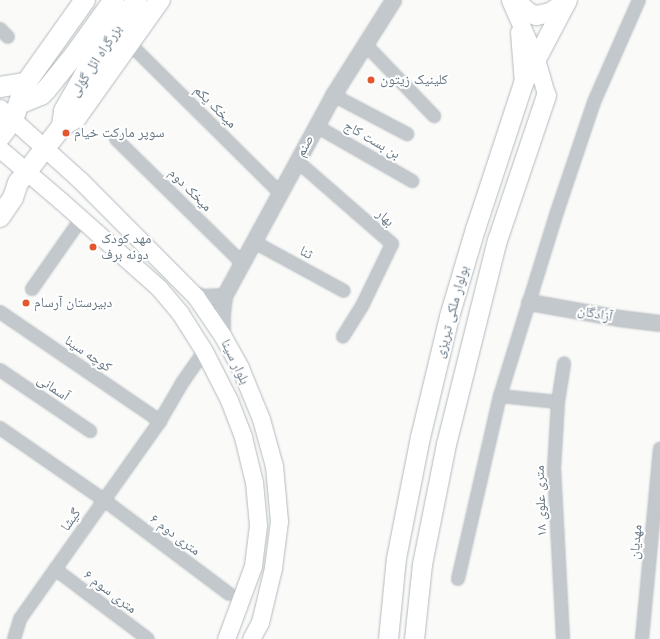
<!DOCTYPE html>
<meta charset="utf-8">
<style>
body{margin:0}
#map{position:relative;width:660px;height:639px;overflow:hidden;background:#fafaf8;font-family:"Varela Round","Noto Naskh Arabic",sans-serif}
div>[style]{position:absolute}
.roads{filter:drop-shadow(0 0 1px #b3babf) drop-shadow(0 0 1px #b3babf)}
.minor>*{height:12px;margin:-6px;padding:0 6px;transform-origin:6px;border-radius:6px;background:#c3c8cc}
.tertiary>*{height:15px;margin:-7.5px;padding:0 7.5px;transform-origin:7.5px;border-radius:7.5px;background:#c3c8cc}
.secondary>*{height:17px;margin:-8.5px;padding:0 8.5px;transform-origin:8.5px;border-radius:8.5px;background:#fff}
.primary>*{height:19px;margin:-9.5px;padding:0 9.5px;transform-origin:9.5px;border-radius:9.5px;background:#fff}
.trunk>*{height:20px;margin:-10px;padding:0 10px;transform-origin:10px;border-radius:10px;background:#fff}
.dots>*{width:11px;height:11px;translate:-50% -50%;box-sizing:border-box;border:2px solid #fff;border-radius:50%}
span{translate:-50% -50%;white-space:nowrap;text-align:center;line-height:1.15;-webkit-text-stroke:4px #fff;paint-order:stroke}
.street-label{font-size:14px;color:#657683}
.poi-label{font-size:14px;color:#657683}
.left{translate:0 -50%;text-align:left}
</style>
<div id="map">
<div class="roads">
<div class="minor">
<div style="left:0;top:29px;width:11px;rotate:45deg"></div>
<div style="left:129px;top:43px;width:213px;rotate:44.8deg"></div>
<div style="left:365px;top:44px;width:100px;rotate:46.2deg"></div>
<div style="left:333px;top:95px;width:84px;rotate:27.8deg"></div>
<div style="left:316px;top:126px;width:111px;rotate:29.8deg"></div>
<div style="left:116px;top:139px;width:177px;rotate:44.5deg"></div>
<div style="left:297px;top:161px;width:126px;rotate:41.1deg"></div>
<div style="left:392px;top:244px;width:69px;rotate:115.8deg"></div>
<div style="left:362px;top:306px;width:36px;rotate:122deg"></div>
<div style="left:254px;top:242px;width:102px;rotate:28.6deg"></div>
<div style="left:32px;top:289px;width:85px;rotate:-55deg"></div>
<div style="left:0;top:312px;width:194px;rotate:34.3deg"></div>
<div style="left:0;top:370px;width:109px;rotate:34.1deg"></div>
<div style="left:500px;top:396px;width:58px;rotate:5.9deg"></div>
<div style="left:0;top:428px;width:126px;rotate:34.7deg"></div>
<div style="left:104px;top:500px;width:156px;rotate:36.9deg"></div>
<div style="left:55px;top:569px;width:116px;rotate:37deg"></div>
<div style="left:458px;top:579px;width:188px;rotate:-77.1deg"></div>
<div style="left:500px;top:396px;width:193px;rotate:-72.8deg"></div>
<div style="left:557px;top:212px;width:116px;rotate:-71.4deg"></div>
<div style="left:594px;top:102px;width:111px;rotate:-66.2deg"></div>
<div style="left:14px;top:639px;width:21px;rotate:-73deg"></div>
<div style="left:20px;top:619px;width:242px;rotate:-54.7deg"></div>
<div style="left:160px;top:421px;width:44px;rotate:-59.9deg"></div>
<div style="left:182px;top:383px;width:39px;rotate:-55deg"></div>
<div style="left:563px;top:639px;width:170px;rotate:-93deg"></div>
<div style="left:554px;top:469px;width:67px;rotate:-86.6deg"></div>
<div style="left:558px;top:402px;width:39px;rotate:-81deg"></div>
<div style="left:642px;top:639px;width:191px;rotate:-84.6deg"></div>
</div>
<div class="tertiary">
<div style="left:193px;top:293px;width:11px;rotate:22deg"></div>
<div style="left:203px;top:297px;width:21px;rotate:-3deg"></div>
<div style="left:529px;top:302px;width:91px;rotate:10.1deg"></div>
<div style="left:619px;top:318px;width:41px;rotate:7deg"></div>
<div style="left:222px;top:335px;width:22px;rotate:-90deg"></div>
<div style="left:222px;top:313px;width:17px;rotate:-83deg"></div>
<div style="left:224px;top:296px;width:229px;rotate:-61.5deg"></div>
<div style="left:333px;top:95px;width:112px;rotate:-57.7deg"></div>
</div>
<div class="secondary">
<div style="left:510px;top:0;width:64px;rotate:66.2deg"></div>
<div style="left:536px;top:59px;width:37px;rotate:74deg"></div>
<div style="left:519px;top:32px;width:51px;rotate:85.5deg"></div>
<div style="left:0;top:108px;width:108px;rotate:42deg"></div>
<div style="left:80px;top:180px;width:165px;rotate:45.2deg"></div>
<div style="left:196px;top:297px;width:46px;rotate:55.6deg"></div>
<div style="left:222px;top:335px;width:38px;rotate:61deg"></div>
<div style="left:240px;top:368px;width:55px;rotate:67.6deg"></div>
<div style="left:261px;top:419px;width:49px;rotate:74.5deg"></div>
<div style="left:274px;top:466px;width:55px;rotate:84.8deg"></div>
<div style="left:279px;top:521px;width:47px;rotate:97.3deg"></div>
<div style="left:273px;top:568px;width:56px;rotate:103.5deg"></div>
<div style="left:260px;top:622px;width:19px;rotate:118deg"></div>
<div style="left:0;top:149px;width:80px;rotate:40.4deg"></div>
<div style="left:61px;top:201px;width:131px;rotate:41.6deg"></div>
<div style="left:159px;top:288px;width:33px;rotate:50deg"></div>
<div style="left:180px;top:313px;width:45px;rotate:57.7deg"></div>
<div style="left:204px;top:351px;width:55px;rotate:63deg"></div>
<div style="left:229px;top:400px;width:40px;rotate:69deg"></div>
<div style="left:243px;top:437px;width:46px;rotate:76.3deg"></div>
<div style="left:254px;top:482px;width:43px;rotate:84.7deg"></div>
<div style="left:258px;top:525px;width:41px;rotate:97deg"></div>
<div style="left:253px;top:566px;width:78px;rotate:110.3deg"></div>
</div>
<div class="primary">
<div style="left:515px;top:0;width:19px;rotate:43deg"></div>
<div style="left:529px;top:13px;width:7px;rotate:16deg"></div>
<div style="left:536px;top:15px;width:14px;rotate:-12deg"></div>
<div style="left:550px;top:12px;width:19px;rotate:-35deg"></div>
<div style="left:388px;top:639px;width:81px;rotate:-84.4deg"></div>
<div style="left:396px;top:558px;width:123px;rotate:-78.8deg"></div>
<div style="left:420px;top:437px;width:124px;rotate:-76.5deg"></div>
<div style="left:449px;top:316px;width:91px;rotate:-73.4deg"></div>
<div style="left:475px;top:229px;width:154px;rotate:-71.8deg"></div>
<div style="left:523px;top:83px;width:94px;rotate:-62.1deg"></div>
<div style="left:414px;top:639px;width:75px;rotate:-83.9deg"></div>
<div style="left:422px;top:564px;width:122px;rotate:-78.7deg"></div>
<div style="left:446px;top:444px;width:210px;rotate:-76deg"></div>
<div style="left:497px;top:240px;width:153px;rotate:-71.3deg"></div>
</div>
<div class="trunk">
<div style="left:0;top:87px;width:26px;rotate:-9deg"></div>
<div style="left:21px;top:103px;width:22px;rotate:-22deg"></div>
<div style="left:41px;top:95px;width:7px;rotate:-45deg"></div>
<div style="left:46px;top:90px;width:46px;rotate:-51.1deg"></div>
<div style="left:75px;top:54px;width:67px;rotate:-54.2deg"></div>
<div style="left:62px;top:126px;width:15px;rotate:-82deg"></div>
<div style="left:64px;top:111px;width:45px;rotate:-60.6deg"></div>
<div style="left:86px;top:72px;width:88px;rotate:-54.7deg"></div>
<div style="left:0;top:137px;width:21px;rotate:-53deg"></div>
<div style="left:13px;top:120px;width:39px;rotate:-71deg"></div>
<div style="left:26px;top:83px;width:102px;rotate:-54.6deg"></div>
<div style="left:0;top:217px;width:23px;rotate:-56deg"></div>
<div style="left:13px;top:198px;width:16px;rotate:-72deg"></div>
<div style="left:18px;top:183px;width:72px;rotate:-52.3deg"></div>
<div style="left:62px;top:126px;width:16px;rotate:-30deg"></div>
<div style="left:76px;top:118px;width:145px;rotate:-54.6deg"></div>
</div>
</div>
<div class="dots">
<div style="left:371px;top:80px;background:#e4572e"></div>
<div style="left:66px;top:133px;background:#e4572e"></div>
<div style="left:93px;top:247px;background:#e4572e"></div>
<div style="left:26px;top:303px;background:#e4572e"></div>
</div>
<div class="street-label">
<span style="left:96px;top:61px;rotate:-57deg">بزرگراه ائل گؤلی</span>
<span style="left:215px;top:107px;rotate:45deg">میخک یکم</span>
<span style="left:372px;top:140px;rotate:30deg">بن بست کاج</span>
<span style="left:305px;top:146px;rotate:-62deg">صنم</span>
<span style="left:190px;top:190px;rotate:45deg">میخک دوم</span>
<span style="left:385px;top:218px;rotate:42deg">بهار</span>
<span style="left:306px;top:253px;rotate:28deg">ثنا</span>
<span style="left:452px;top:312px;rotate:-75deg">بولوار ملکی تبریزی</span>
<span style="left:595px;top:314px;rotate:11deg">آزادگان</span>
<span style="left:88px;top:354px;rotate:34deg">کوچه سینا</span>
<span style="left:235px;top:362px;rotate:64deg">بلوار سینا</span>
<span style="left:53px;top:388px;rotate:34deg">آسمانی</span>
<span style="left:541px;top:501px;rotate:-92deg">۱۸ متری علوی</span>
<span style="left:71px;top:520px;rotate:-55deg">گیشا</span>
<span style="left:175px;top:535px;rotate:37deg">۶ متری دوم</span>
<span style="left:636px;top:542px;rotate:-85deg">مهدیان</span>
<span style="left:110px;top:592px;rotate:37deg">۶ متری سوم</span>
</div>
<div class="poi-label">
<span class="left" style="left:380px;top:80px">کلینیک زیتون</span>
<span class="left" style="left:74px;top:133px">سوپر مارکت خیام</span>
<span class="left" style="left:101px;top:247px">مهد کودک<br>دونه برف</span>
<span class="left" style="left:34px;top:303px">دبیرستان آرسام</span>
</div>
</div>
